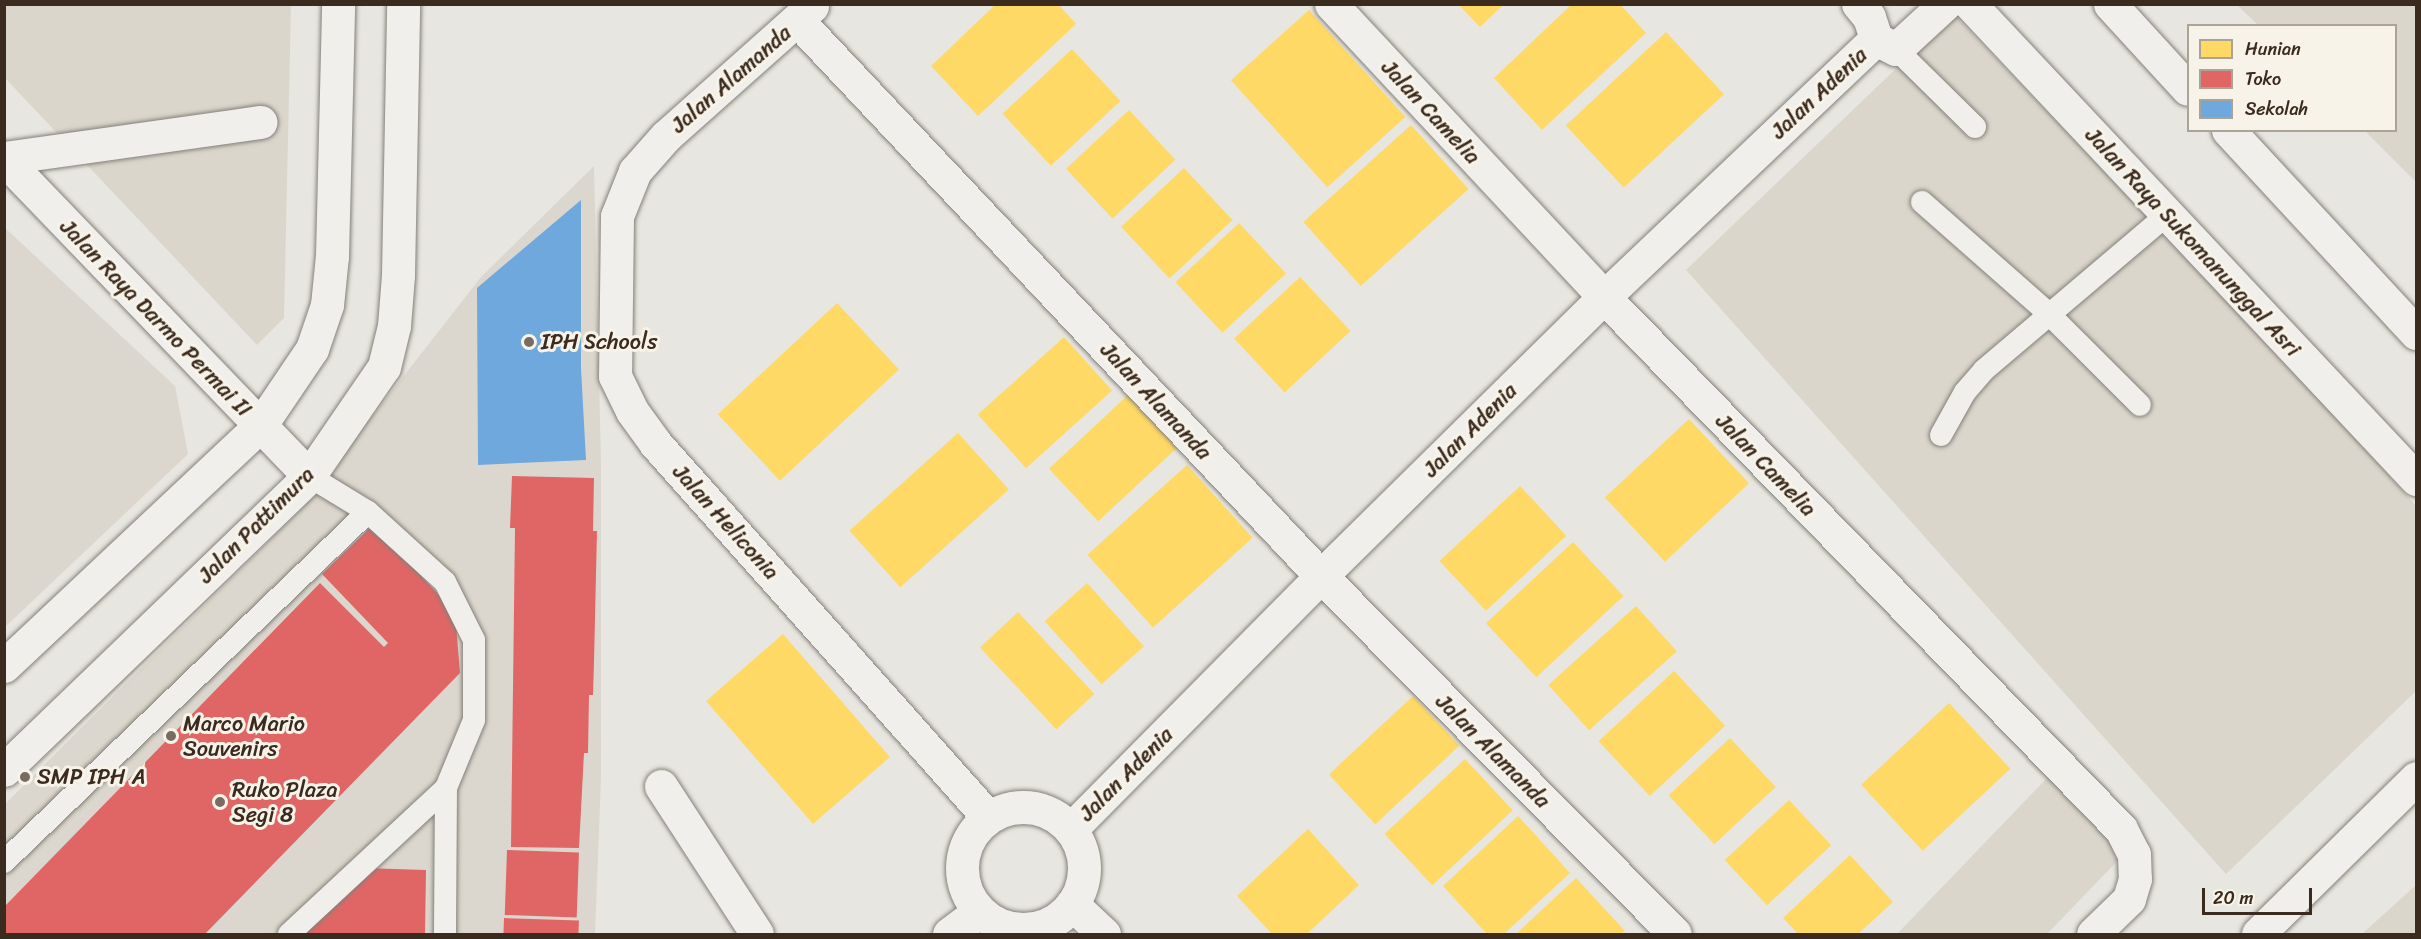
<!DOCTYPE html>
<style>
body{margin:0}
#map{position:relative;width:2421px;height:939px;overflow:hidden;background:#e8e6e0;font-family:Sriracha,sans-serif}
div>[style]{position:absolute}
.built>*{inset:0;background:#dbd7ce}
.green>*{inset:0;background:#dad6cc}
.homes>*{inset:0;background:#ffd966;transform-origin:0 0}
.shops>*{inset:0;background:#e06666;transform-origin:0 0}
.schools>*{inset:0;background:#6fa8dc}
.roads{filter:drop-shadow(0 0 2px #84807a) drop-shadow(0 0 2px #84807a)}
.service>*{height:22px;margin:-11px;padding:0 11px;transform-origin:11px;border-radius:11px;background:#f0efeb}
.minor>*{height:33px;margin:-16.5px;padding:0 16.5px;transform-origin:16.5px;border-radius:16.5px;background:#f0efeb}
.minor>.ring{margin:-16.5px;padding:0;box-sizing:content-box;background:none;border:33px solid #f0efeb;border-radius:50%}
.tertiary>*{height:33px;margin:-16.5px;padding:0 16.5px;transform-origin:16.5px;border-radius:16.5px;background:#f0efeb}
.dots>*{width:16px;height:16px;translate:-50% -50%;box-sizing:border-box;border:3px solid #f7f3e8;border-radius:50%}
span{translate:-50% -50%;white-space:nowrap;text-align:center;line-height:1.15;-webkit-text-stroke:6px #f7f3e8;paint-order:stroke}
.street-label{font-size:22px;color:#3b2a1e}
.poi-label{font-size:22px;color:#3b2a1e}
.left{translate:0 -50%;text-align:left}
.frame{position:absolute;inset:0;border:6px solid #3b2a1e;pointer-events:none}
.legend{position:absolute;left:2187px;top:24px;width:210px;height:108px;box-sizing:border-box;background:#f7f3e8;border:2px solid #aca397;margin:0;padding:8px 10px;list-style:none;font-size:18px;color:#3b2a1e}
.legend li{display:flex;align-items:center;gap:12px;height:30px}
.legend b{width:30px;border:2px solid #aca397}
.scale{position:absolute;left:2202px;top:888px;width:110px;height:27px;box-sizing:border-box;border:3px solid #3b2a1e;border-top:0;padding-left:8px;font-size:18px;line-height:21px;white-space:nowrap;color:#3b2a1e;-webkit-text-stroke:4px #f7f3e8;paint-order:stroke}
</style>
<div id="map">
<div class="built">
<div style="clip-path:polygon(594px 166px,601px 464px,601px 778px,595px 934px,5px 934px,5px 804px,296px 514px,481px 277px)"></div>
<div style="clip-path:polygon(4px 227px,175px 386px,188px 454px,5px 627px)"></div>
</div>
<div class="green">
<div style="clip-path:polygon(5px 5px,291px 5px,284px 318px,257px 345px,5px 78px)"></div>
<div style="clip-path:polygon(2237px 5px,2416px 5px,2416px 182px,2365px 131px,2396px 130px,2396px 26px,2258px 25px)"></div>
<div style="clip-path:polygon(1953px 14px,2278px 351px,2416px 506px,2416px 691px,2226px 874px,1686px 270px)"></div>
<div style="clip-path:polygon(2049px 776px,2127px 851px,2047px 934px,1897px 934px)"></div>
<div style="clip-path:polygon(2416px 885px,2416px 934px,2362px 934px)"></div>
</div>
<div class="homes">
<div style="clip-path:polygon(996px 4px,1058px 4px,1076px 24px,978px 116px,931px 66px)"></div>
<div style="clip-path:polygon(1572px 4px,1620px 4px,1646px 33px,1542px 130px,1494px 78px)"></div>
<div style="clip-path:polygon(1459px 5px,1503px 5px,1480px 27px)"></div>
<div style="left:1309px;top:10px;width:144px;height:105px;rotate:48deg"></div>
<div style="left:1666px;top:32px;width:85px;height:137px;rotate:47deg"></div>
<div style="left:1072px;top:49px;width:71px;height:95px;rotate:47deg"></div>
<div style="left:1129px;top:110px;width:68px;height:86px;rotate:47deg"></div>
<div style="left:1411px;top:125px;width:86px;height:145px;rotate:48deg"></div>
<div style="left:1184px;top:168px;width:71px;height:86px;rotate:47deg"></div>
<div style="left:1239px;top:223px;width:69px;height:87px;rotate:47deg"></div>
<div style="left:1300px;top:277px;width:74px;height:90px;rotate:47deg"></div>
<div style="left:837px;top:303px;width:91px;height:163px;rotate:47deg"></div>
<div style="left:1064px;top:337px;width:72px;height:116px;rotate:48deg"></div>
<div style="left:1128px;top:395px;width:72px;height:108px;rotate:47deg"></div>
<div style="left:1689px;top:419px;width:88px;height:115px;rotate:47deg"></div>
<div style="left:958px;top:433px;width:76px;height:146px;rotate:48deg"></div>
<div style="left:1187px;top:465px;width:98px;height:134px;rotate:48deg"></div>
<div style="left:1520px;top:486px;width:68px;height:110px;rotate:47deg"></div>
<div style="left:1573px;top:542px;width:74px;height:119px;rotate:47deg"></div>
<div style="left:1087px;top:583px;width:85px;height:57px;rotate:48deg"></div>
<div style="left:1636px;top:606px;width:61px;height:118px;rotate:48deg"></div>
<div style="left:1018px;top:612px;width:112px;height:52px;rotate:47deg"></div>
<div style="left:783px;top:634px;width:163px;height:102px;rotate:49deg"></div>
<div style="left:1674px;top:671px;width:75px;height:103px;rotate:47deg"></div>
<div style="left:1413px;top:696px;width:68px;height:115px;rotate:47deg"></div>
<div style="left:1949px;top:703px;width:90px;height:120px;rotate:47deg"></div>
<div style="left:1730px;top:738px;width:67px;height:84px;rotate:47deg"></div>
<div style="left:1465px;top:759px;width:70px;height:110px;rotate:47deg"></div>
<div style="left:1789px;top:800px;width:62px;height:88px;rotate:47deg"></div>
<div style="clip-path:polygon(1518px 816px,1570px 873px,1504px 934px,1487px 934px,1443px 886px)"></div>
<div style="clip-path:polygon(1308px 829px,1359px 885px,1307px 934px,1272px 934px,1237px 896px)"></div>
<div style="clip-path:polygon(1850px 855px,1893px 902px,1858px 934px,1798px 934px,1783px 918px)"></div>
<div style="clip-path:polygon(1576px 878px,1625px 931px,1621px 934px,1516px 934px)"></div>
</div>
<div class="shops">
<div style="clip-path:polygon(512px 476px,594px 478px,593px 531px,597px 531px,594px 662px,593px 695px,589px 695px,588px 753px,584px 753px,579px 848px,511px 847px,515px 528px,510px 528px)"></div>
<div style="clip-path:polygon(373px 525px,455px 612px,460px 673px,205px 934px,4px 934px,4px 907px,320px 583px,384px 647px,388px 643px,322px 574px)"></div>
<div style="left:507px;top:850px;width:72px;height:65px;rotate:2deg"></div>
<div style="clip-path:polygon(363px 868px,426px 870px,425px 934px,300px 934px)"></div>
<div style="left:504px;top:918px;width:75px;height:16px;rotate:2deg"></div>
</div>
<div class="schools">
<div style="clip-path:polygon(581px 200px,581px 368px,586px 460px,478px 465px,477px 288px)"></div>
</div>
<div class="roads">
<div class="service">
<div style="left:1896px;top:49px;width:111px;rotate:44.6deg"></div>
<div style="left:1922px;top:202px;width:171px;rotate:41.4deg"></div>
<div style="left:2050px;top:315px;width:127px;rotate:45deg"></div>
<div style="left:1941px;top:435px;width:49px;rotate:-60.8deg"></div>
<div style="left:1965px;top:392px;width:29px;rotate:-49deg"></div>
<div style="left:1984px;top:370px;width:240px;rotate:-40.3deg"></div>
<div style="left:309px;top:476px;width:69px;rotate:31.4deg"></div>
<div style="left:368px;top:512px;width:104px;rotate:42.3deg"></div>
<div style="left:445px;top:582px;width:65px;rotate:63.4deg"></div>
<div style="left:474px;top:640px;width:80px;rotate:90deg"></div>
<div style="left:474px;top:720px;width:74px;rotate:112.4deg"></div>
<div style="left:446px;top:788px;width:146px;rotate:90.4deg"></div>
<div style="left:4px;top:862px;width:505px;rotate:-43.88deg"></div>
<div style="left:289px;top:934px;width:214px;rotate:-42.9deg"></div>
</div>
<div class="minor">
<div style="left:1331px;top:4px;width:400px;rotate:47deg"></div>
<div style="left:1604px;top:297px;width:742px;rotate:45.82deg"></div>
<div style="left:2121px;top:829px;width:28px;rotate:63deg"></div>
<div style="left:2134px;top:854px;width:25px;rotate:88deg"></div>
<div style="left:2135px;top:879px;width:21px;rotate:107deg"></div>
<div style="left:2129px;top:899px;width:50px;rotate:135.8deg"></div>
<div style="left:1858px;top:4px;width:17px;rotate:50deg"></div>
<div style="left:1869px;top:17px;width:23px;rotate:72deg"></div>
<div style="left:1876px;top:39px;width:22px;rotate:27deg"></div>
<div style="left:1896px;top:49px;width:67px;rotate:-42.6deg"></div>
<div style="left:812px;top:6px;width:195px;rotate:138.3deg"></div>
<div style="left:666px;top:136px;width:47px;rotate:131.5deg"></div>
<div style="left:635px;top:171px;width:48px;rotate:111.8deg"></div>
<div style="left:617px;top:216px;width:160px;rotate:90.7deg"></div>
<div style="left:615px;top:376px;width:39px;rotate:64deg"></div>
<div style="left:632px;top:411px;width:39px;rotate:54deg"></div>
<div style="left:655px;top:443px;width:501px;rotate:48.32deg"></div>
<div style="left:797px;top:20px;width:764px;rotate:46.7deg"></div>
<div style="left:1321px;top:576px;width:503px;rotate:45.32deg"></div>
<div style="left:4px;top:158px;width:259px;rotate:-8deg"></div>
<div style="left:4px;top:159px;width:440px;rotate:46.1deg"></div>
<div style="left:661px;top:786px;width:176px;rotate:57deg"></div>
<div class="ring" style="left:962px;top:807px;width:89px;height:89px"></div>
<div style="left:1071px;top:829px;width:356px;rotate:-45.3deg"></div>
<div style="left:1321px;top:576px;width:397px;rotate:-44.6deg"></div>
<div style="left:1604px;top:297px;width:375px;rotate:-43.5deg"></div>
<div style="left:1072px;top:904px;width:44px;rotate:43.2deg"></div>
<div style="left:949px;top:934px;width:38px;rotate:-37deg"></div>
</div>
<div class="tertiary">
<div style="left:1970px;top:4px;width:652px;rotate:46.8deg"></div>
<div style="left:2110px;top:4px;width:115px;rotate:47.5deg"></div>
<div style="left:2228px;top:130px;width:277px;rotate:47.2deg"></div>
<div style="left:4px;top:666px;width:351px;rotate:-43.2deg"></div>
<div style="left:260px;top:426px;width:93px;rotate:-56deg"></div>
<div style="left:312px;top:349px;width:46px;rotate:-71.2deg"></div>
<div style="left:327px;top:305px;width:49px;rotate:-84.2deg"></div>
<div style="left:332px;top:256px;width:252px;rotate:-88.6deg"></div>
<div style="left:4px;top:770px;width:424px;rotate:-43.9deg"></div>
<div style="left:309px;top:476px;width:132px;rotate:-55.5deg"></div>
<div style="left:384px;top:367px;width:42px;rotate:-76.3deg"></div>
<div style="left:394px;top:326px;width:51px;rotate:-85.5deg"></div>
<div style="left:398px;top:275px;width:271px;rotate:-88.9deg"></div>
<div style="left:2258px;top:934px;width:222px;rotate:-44.6deg"></div>
</div>
</div>
<div class="dots">
<div style="left:529px;top:342px;background:#786c62"></div>
<div style="left:171px;top:736px;background:#786c62"></div>
<div style="left:25px;top:777px;background:#786c62"></div>
<div style="left:220px;top:802px;background:#786c62"></div>
</div>
<div class="street-label">
<span style="left:731px;top:79px;rotate:-41deg">Jalan Alamanda</span>
<span style="left:1819px;top:93px;rotate:-43deg">Jalan Adenia</span>
<span style="left:1431px;top:112px;rotate:47deg">Jalan Camelia</span>
<span style="left:2193px;top:242px;rotate:47deg">Jalan Raya Sukomanunggal Asri</span>
<span style="left:156px;top:318px;rotate:46deg">Jalan Raya Darmo Permai II</span>
<span style="left:1156px;top:401px;rotate:47deg">Jalan Alamanda</span>
<span style="left:1470px;top:430px;rotate:-45deg">Jalan Adenia</span>
<span style="left:1766px;top:465px;rotate:46deg">Jalan Camelia</span>
<span style="left:726px;top:522px;rotate:48deg">Jalan Heliconia</span>
<span style="left:256px;top:525px;rotate:-45deg">Jalan Pattimura</span>
<span style="left:1493px;top:751px;rotate:45deg">Jalan Alamanda</span>
<span style="left:1126px;top:774px;rotate:-45deg">Jalan Adenia</span>
</div>
<div class="poi-label">
<span class="left" style="left:541px;top:342px">IPH Schools</span>
<span class="left" style="left:183px;top:736px">Marco Mario<br>Souvenirs</span>
<span class="left" style="left:37px;top:777px">SMP IPH A</span>
<span class="left" style="left:232px;top:802px">Ruko Plaza<br>Segi 8</span>
</div>
<div class="frame"></div>
<ul class="legend">
<li><b style="height:16px;background:#ffd966"></b>Hunian</li>
<li><b style="height:16px;background:#e06666"></b>Toko</li>
<li><b style="height:16px;background:#6fa8dc"></b>Sekolah</li>
</ul>
<div class="scale">20 m</div>
</div>
